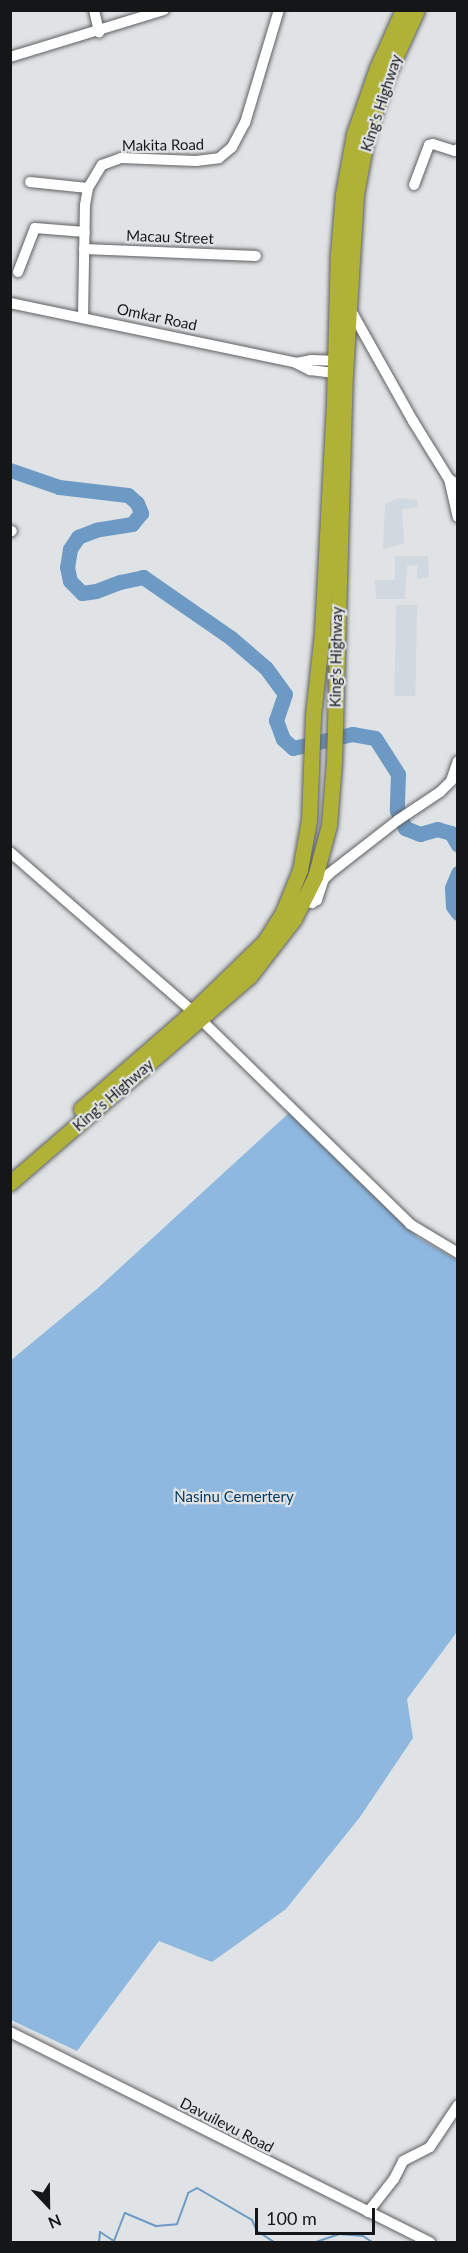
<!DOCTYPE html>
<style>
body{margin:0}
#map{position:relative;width:468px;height:2253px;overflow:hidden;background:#e0e3e5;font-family:Lato,sans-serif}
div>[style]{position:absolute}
.built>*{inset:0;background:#d0d8e0;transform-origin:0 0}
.green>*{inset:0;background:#8eb8e0}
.stream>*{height:2px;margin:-1px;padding:0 1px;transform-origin:1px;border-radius:1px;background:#6d9ac5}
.river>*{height:15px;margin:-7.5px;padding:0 7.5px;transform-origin:7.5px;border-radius:7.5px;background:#6d9ac5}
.roads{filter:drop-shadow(0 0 2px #5e6062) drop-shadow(0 0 2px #5e6062)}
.minor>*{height:10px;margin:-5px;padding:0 5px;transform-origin:5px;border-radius:5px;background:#fff}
.highway>*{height:15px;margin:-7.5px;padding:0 7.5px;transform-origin:7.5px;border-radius:7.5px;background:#afb237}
span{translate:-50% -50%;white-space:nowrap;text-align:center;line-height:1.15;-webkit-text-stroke:4.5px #e0e3e5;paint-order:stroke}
.street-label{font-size:15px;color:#151617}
.park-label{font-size:15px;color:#00375f}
.frame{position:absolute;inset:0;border:12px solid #151617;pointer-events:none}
.north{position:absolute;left:18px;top:2175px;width:60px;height:60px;-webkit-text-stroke:4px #e0e3e5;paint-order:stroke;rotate:158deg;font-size:16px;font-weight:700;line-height:24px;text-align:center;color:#151617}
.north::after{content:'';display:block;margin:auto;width:21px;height:27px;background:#151617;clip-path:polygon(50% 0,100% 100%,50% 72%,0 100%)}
.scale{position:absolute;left:255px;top:2208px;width:120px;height:27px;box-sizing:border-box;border:3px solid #151617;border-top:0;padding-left:8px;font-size:18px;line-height:21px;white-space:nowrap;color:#151617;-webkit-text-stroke:4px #e0e3e5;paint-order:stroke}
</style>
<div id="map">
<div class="built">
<div style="clip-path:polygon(399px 498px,417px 500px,417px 507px,402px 509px,404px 544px,383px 549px,385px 504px)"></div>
<div style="clip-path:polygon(395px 556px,428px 556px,429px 577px,417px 579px,417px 565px,407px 566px,405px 599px,376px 599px,375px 580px,395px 580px)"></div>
<div style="left:417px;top:605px;width:91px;height:21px;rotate:91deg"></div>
</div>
<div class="green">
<div style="clip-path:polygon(289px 1113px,417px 1237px,457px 1260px,457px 1632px,407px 1699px,413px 1738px,360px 1817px,286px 1909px,212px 1962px,159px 1941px,77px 2051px,11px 2020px,10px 1361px,98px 1288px)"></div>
</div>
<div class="stream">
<div style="left:99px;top:2242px;width:10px;rotate:-84deg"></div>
<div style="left:100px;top:2232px;width:17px;rotate:33deg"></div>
<div style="left:114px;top:2241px;width:30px;rotate:-69deg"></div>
<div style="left:125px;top:2213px;width:34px;rotate:23deg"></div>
<div style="left:156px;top:2226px;width:21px;rotate:-5deg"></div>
<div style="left:177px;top:2224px;width:33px;rotate:-70deg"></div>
<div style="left:188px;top:2193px;width:10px;rotate:-29deg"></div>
<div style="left:197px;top:2188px;width:64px;rotate:30.2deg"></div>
<div style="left:252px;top:2220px;width:12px;rotate:66deg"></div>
<div style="left:257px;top:2231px;width:20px;rotate:33deg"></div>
<div style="left:274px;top:2242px;width:14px"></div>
<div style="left:316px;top:2242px;width:24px;rotate:-19deg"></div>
<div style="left:339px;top:2234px;width:24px;rotate:5deg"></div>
<div style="left:363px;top:2236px;width:11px;rotate:34deg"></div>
</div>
<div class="river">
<div style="left:10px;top:470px;width:52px;rotate:19.1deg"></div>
<div style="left:59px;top:487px;width:69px;rotate:6.6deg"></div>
<div style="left:128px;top:495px;width:12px;rotate:42deg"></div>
<div style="left:137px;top:503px;width:11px;rotate:68deg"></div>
<div style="left:141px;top:513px;width:14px;rotate:129deg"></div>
<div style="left:132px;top:524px;width:36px;rotate:171deg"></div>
<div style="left:96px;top:530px;width:19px;rotate:159deg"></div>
<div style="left:78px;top:537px;width:14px;rotate:124deg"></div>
<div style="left:70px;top:549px;width:18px;rotate:99deg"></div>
<div style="left:67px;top:567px;width:14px;rotate:78deg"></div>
<div style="left:70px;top:581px;width:17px;rotate:45deg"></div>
<div style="left:82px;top:593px;width:14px;rotate:-8deg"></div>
<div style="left:96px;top:591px;width:26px;rotate:-21deg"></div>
<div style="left:120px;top:582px;width:24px;rotate:-12deg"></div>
<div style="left:143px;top:577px;width:107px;rotate:34.7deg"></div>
<div style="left:231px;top:638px;width:46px;rotate:40.6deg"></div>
<div style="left:266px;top:668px;width:32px;rotate:54deg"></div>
<div style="left:285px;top:694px;width:28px;rotate:109deg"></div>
<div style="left:276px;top:720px;width:20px;rotate:70deg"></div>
<div style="left:283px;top:739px;width:13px;rotate:42deg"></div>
<div style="left:293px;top:748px;width:61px;rotate:-13.3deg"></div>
<div style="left:352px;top:734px;width:23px;rotate:10deg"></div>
<div style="left:375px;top:738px;width:43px;rotate:57.4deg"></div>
<div style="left:398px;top:774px;width:36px;rotate:92deg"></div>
<div style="left:397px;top:810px;width:20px;rotate:66deg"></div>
<div style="left:405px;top:828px;width:16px;rotate:22deg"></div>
<div style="left:420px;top:834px;width:18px;rotate:-16deg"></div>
<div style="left:437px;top:829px;width:15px;rotate:16deg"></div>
<div style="left:451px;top:833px;width:14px;rotate:60deg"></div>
<div style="left:458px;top:873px;width:16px;rotate:112deg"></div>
<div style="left:452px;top:888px;width:18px;rotate:87deg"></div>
<div style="left:453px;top:906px;width:9px;rotate:54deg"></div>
</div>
<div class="roads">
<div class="minor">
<div style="left:94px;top:10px;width:23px;rotate:77deg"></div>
<div style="left:10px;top:57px;width:161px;rotate:-17deg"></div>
<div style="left:30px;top:182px;width:58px;rotate:5.9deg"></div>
<div style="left:414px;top:185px;width:43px;rotate:-69.4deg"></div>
<div style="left:429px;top:145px;width:4px;rotate:-14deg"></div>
<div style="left:433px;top:144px;width:23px;rotate:18deg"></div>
<div style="left:455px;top:151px;width:4px;rotate:-34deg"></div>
<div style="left:84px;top:249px;width:172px;rotate:2.3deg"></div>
<div style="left:18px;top:272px;width:47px;rotate:-68.9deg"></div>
<div style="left:35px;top:228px;width:50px;rotate:4.6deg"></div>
<div style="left:10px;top:303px;width:292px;rotate:11.8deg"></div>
<div style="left:296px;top:363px;width:16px;rotate:27deg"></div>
<div style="left:310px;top:370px;width:31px;rotate:7deg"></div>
<div style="left:349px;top:307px;width:131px;rotate:60.7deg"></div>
<div style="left:413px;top:421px;width:68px;rotate:58.2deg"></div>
<div style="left:449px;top:479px;width:11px;rotate:34deg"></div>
<div style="left:83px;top:318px;width:113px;rotate:-89deg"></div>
<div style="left:85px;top:205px;width:17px;rotate:-80deg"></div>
<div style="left:88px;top:188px;width:27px;rotate:-59deg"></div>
<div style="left:102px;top:165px;width:20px;rotate:-20deg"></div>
<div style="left:121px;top:158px;width:75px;rotate:2.3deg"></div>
<div style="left:196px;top:161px;width:23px;rotate:-7deg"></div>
<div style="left:219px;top:158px;width:17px;rotate:-40deg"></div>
<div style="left:232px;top:147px;width:27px;rotate:-62deg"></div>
<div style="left:245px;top:123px;width:118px;rotate:-73.3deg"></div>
<div style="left:296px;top:363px;width:15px;rotate:-11deg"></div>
<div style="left:311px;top:360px;width:29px;rotate:2deg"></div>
<div style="left:449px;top:479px;width:39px;rotate:77deg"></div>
<div style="left:10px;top:532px;width:2px;rotate:-27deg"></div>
<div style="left:10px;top:852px;width:242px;rotate:41.1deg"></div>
<div style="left:192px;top:1011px;width:305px;rotate:44.3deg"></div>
<div style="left:410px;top:1224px;width:56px;rotate:31.1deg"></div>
<div style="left:305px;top:900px;width:8px;rotate:23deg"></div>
<div style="left:312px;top:903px;width:6px;rotate:-31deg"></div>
<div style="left:317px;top:900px;width:22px;rotate:-72deg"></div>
<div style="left:324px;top:879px;width:8px;rotate:-45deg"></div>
<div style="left:330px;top:873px;width:86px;rotate:-37.9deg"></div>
<div style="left:398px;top:820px;width:50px;rotate:-33.7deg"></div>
<div style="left:440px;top:792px;width:16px;rotate:-45deg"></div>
<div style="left:451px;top:781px;width:21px;rotate:-71deg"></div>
<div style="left:10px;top:2032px;width:470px;rotate:26.6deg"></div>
<div style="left:368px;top:2212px;width:42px;rotate:-51.8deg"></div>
<div style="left:394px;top:2179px;width:20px;rotate:-63deg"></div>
<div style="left:403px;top:2161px;width:30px;rotate:-27deg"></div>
<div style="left:430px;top:2147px;width:50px;rotate:-56.3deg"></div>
</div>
<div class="highway">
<div style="left:81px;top:1109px;width:142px;rotate:-41deg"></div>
<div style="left:188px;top:1016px;width:107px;rotate:-44.2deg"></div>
<div style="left:265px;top:941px;width:34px;rotate:-58deg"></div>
<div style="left:283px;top:912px;width:45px;rotate:-68deg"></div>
<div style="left:300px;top:870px;width:51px;rotate:-79.8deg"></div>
<div style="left:309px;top:820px;width:105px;rotate:-87.8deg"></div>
<div style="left:313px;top:715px;width:83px;rotate:-83.8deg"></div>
<div style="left:322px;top:632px;width:230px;rotate:-87deg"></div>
<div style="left:334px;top:402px;width:148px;rotate:-88.5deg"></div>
<div style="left:338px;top:254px;width:60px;rotate:-85.2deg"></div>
<div style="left:343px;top:194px;width:61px;rotate:-79.6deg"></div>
<div style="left:354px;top:134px;width:70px;rotate:-70.8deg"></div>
<div style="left:377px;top:68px;width:64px;rotate:-65.9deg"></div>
<div style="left:10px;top:1183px;width:316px;rotate:-40.8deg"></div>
<div style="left:249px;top:977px;width:73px;rotate:-52.2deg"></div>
<div style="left:294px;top:919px;width:47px;rotate:-63.4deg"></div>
<div style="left:315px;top:877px;width:54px;rotate:-74.9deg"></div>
<div style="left:329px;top:825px;width:64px;rotate:-85.5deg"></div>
<div style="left:334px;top:761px;width:387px;rotate:-88.4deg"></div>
<div style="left:345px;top:374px;width:180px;rotate:-86.5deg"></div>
<div style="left:356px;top:194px;width:60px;rotate:-79.4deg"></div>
<div style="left:367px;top:135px;width:65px;rotate:-71.3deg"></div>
<div style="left:388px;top:73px;width:69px;rotate:-65.3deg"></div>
</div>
</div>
<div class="street-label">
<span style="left:381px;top:103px;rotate:-72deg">King's Highway</span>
<span style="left:163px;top:145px;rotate:-1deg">Makita Road</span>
<span style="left:170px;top:237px;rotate:2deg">Macau Street</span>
<span style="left:157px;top:317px;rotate:12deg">Omkar Road</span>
<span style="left:336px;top:657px;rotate:-89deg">King's Highway</span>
<span style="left:113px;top:1095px;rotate:-41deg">King's Highway</span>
<span style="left:227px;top:2125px;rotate:27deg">Davuilevu Road</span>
</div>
<div class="park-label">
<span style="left:234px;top:1497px">Nasinu Cemertery</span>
</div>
<div class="frame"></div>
<div class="north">N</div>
<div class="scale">100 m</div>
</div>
